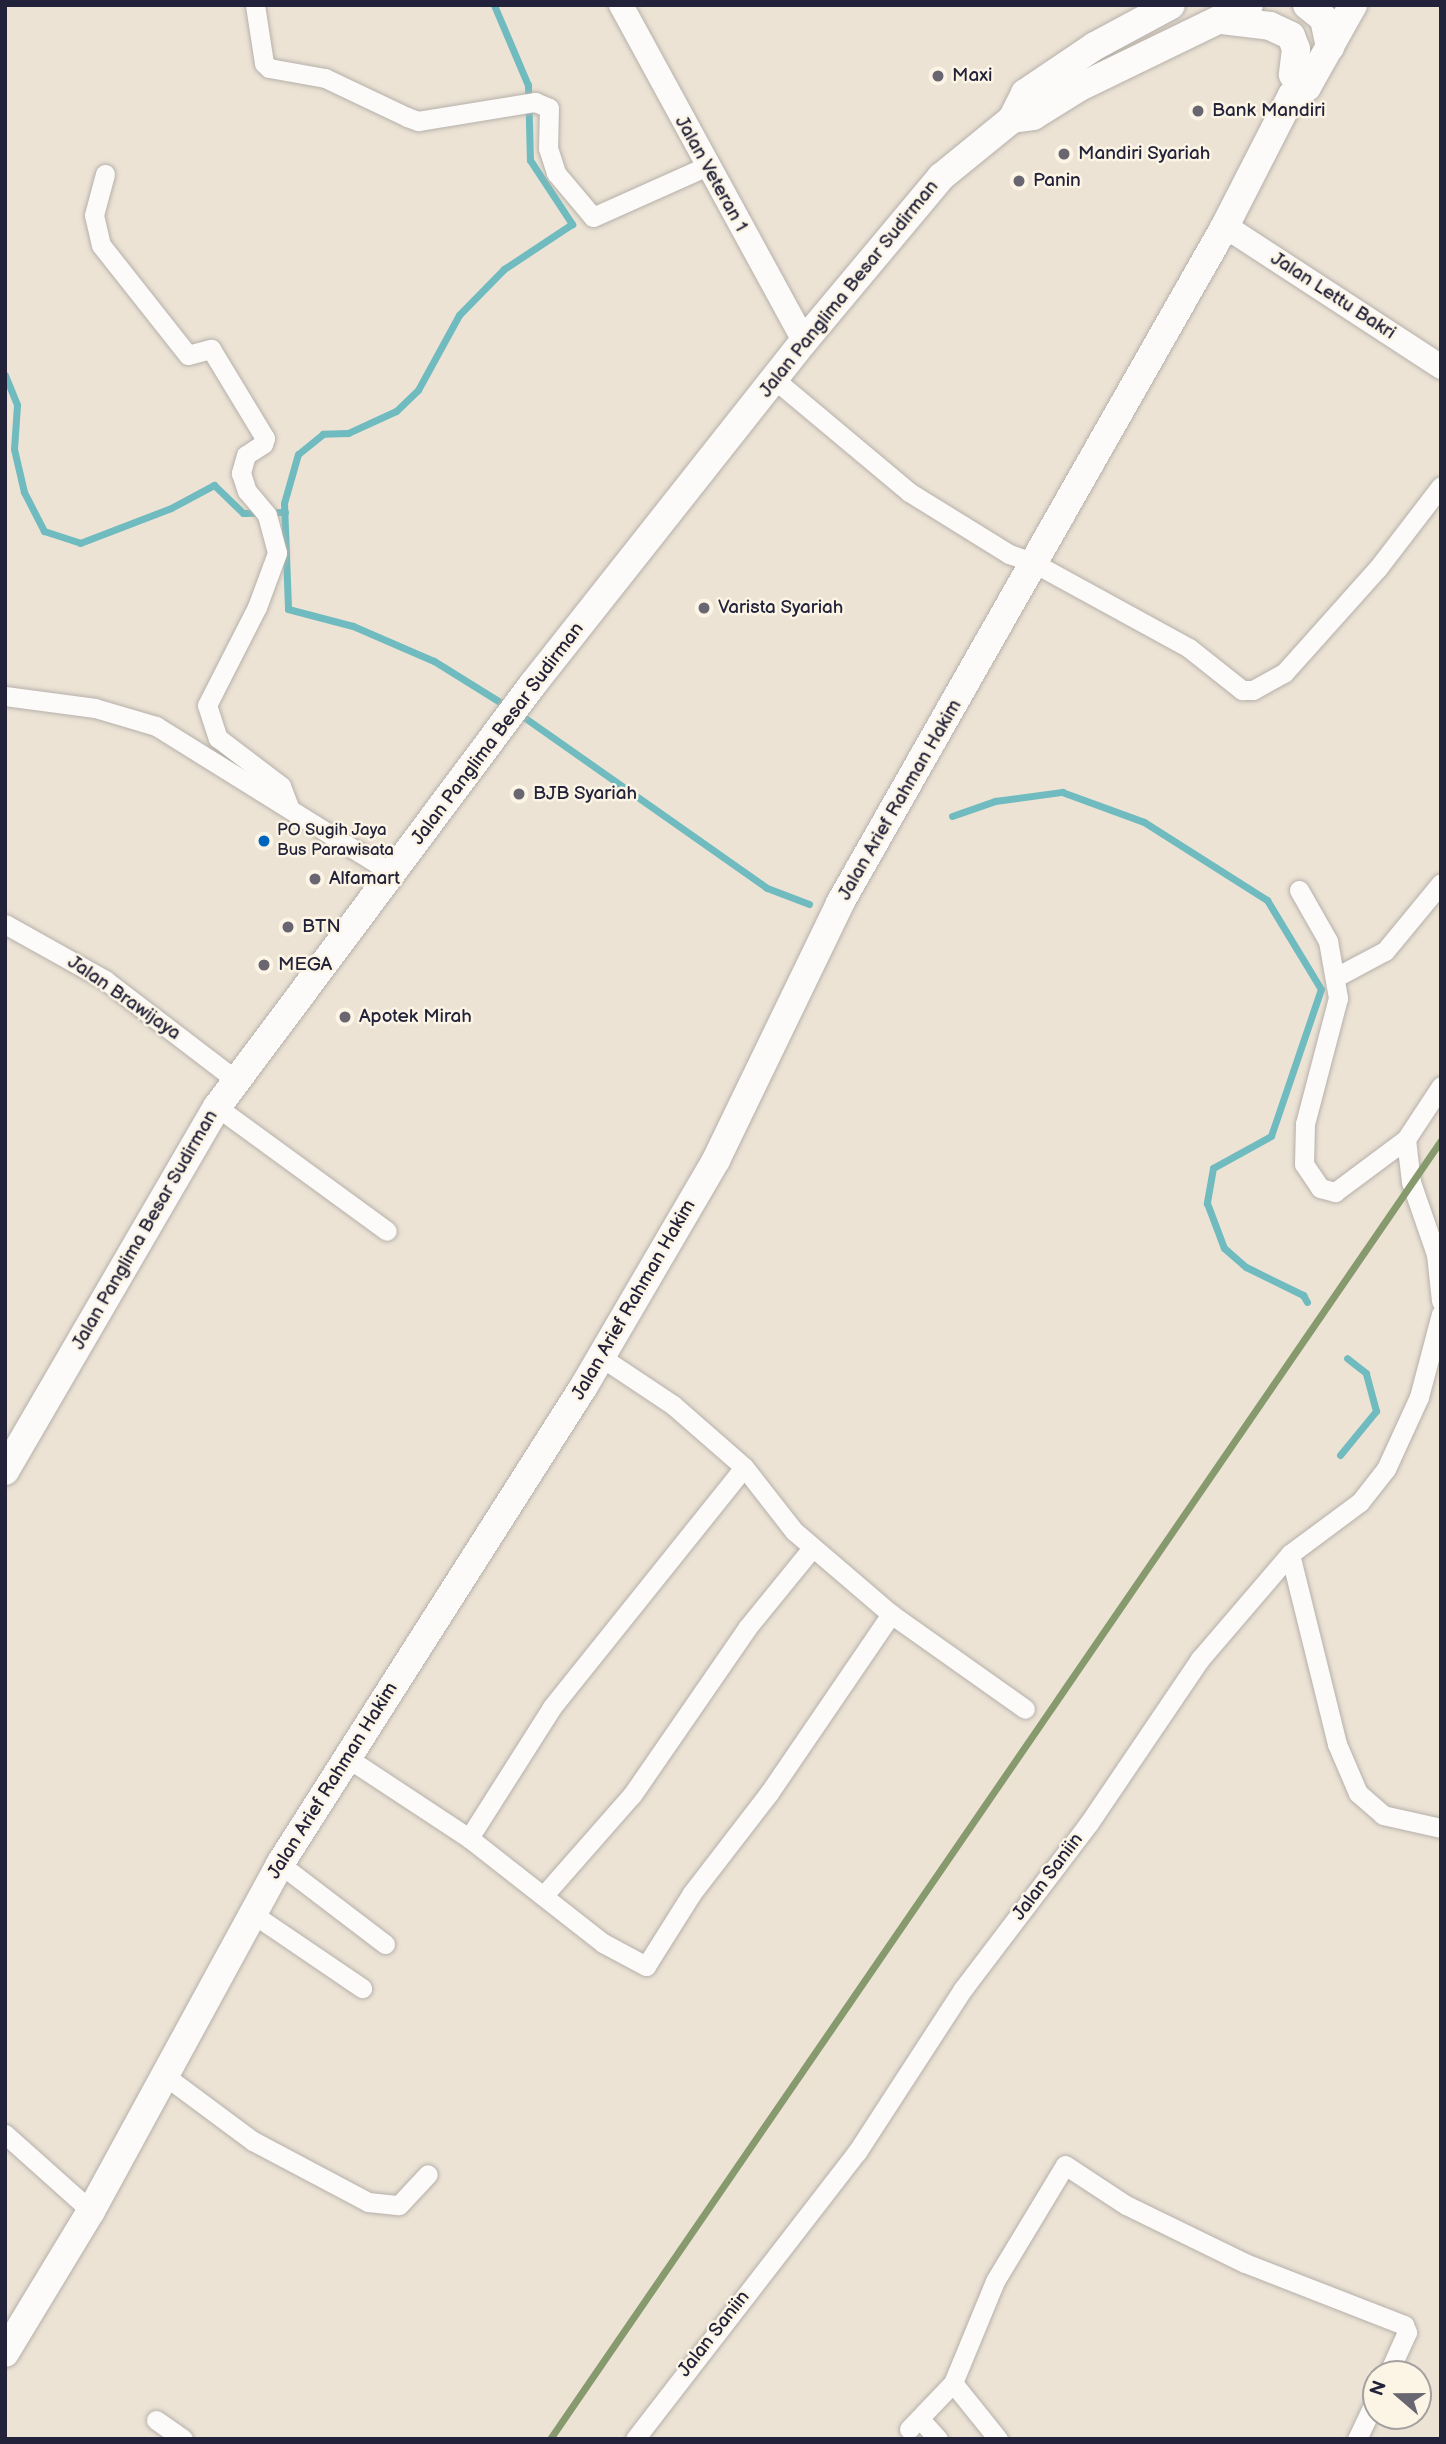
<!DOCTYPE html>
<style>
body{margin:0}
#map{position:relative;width:1446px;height:2444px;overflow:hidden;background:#ece3d5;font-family:"Balsamiq Sans",sans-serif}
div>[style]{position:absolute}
.stream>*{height:7px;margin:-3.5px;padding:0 3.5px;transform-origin:3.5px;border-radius:3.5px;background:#6fbbbf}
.roads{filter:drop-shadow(0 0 2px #b6b0aa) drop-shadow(0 0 2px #b6b0aa)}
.minor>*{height:19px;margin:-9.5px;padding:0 9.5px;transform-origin:9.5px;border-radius:9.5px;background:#fcfbf9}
.tertiary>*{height:24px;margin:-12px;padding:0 12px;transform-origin:12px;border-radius:12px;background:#fcfbf9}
.secondary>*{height:28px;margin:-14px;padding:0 14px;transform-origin:14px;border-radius:14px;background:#fcfbf9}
.rail-1>*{height:7px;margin:-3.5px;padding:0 3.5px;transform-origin:3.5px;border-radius:3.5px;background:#879a6e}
.dots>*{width:19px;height:19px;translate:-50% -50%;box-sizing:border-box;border:4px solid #fcf5e5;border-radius:50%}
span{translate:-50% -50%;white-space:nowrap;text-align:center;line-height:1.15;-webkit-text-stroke:5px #fcf5e5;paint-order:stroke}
.bus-label{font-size:17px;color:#22223b}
.left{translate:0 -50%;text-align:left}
.poi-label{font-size:19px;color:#22223b}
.street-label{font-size:19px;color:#22223b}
.frame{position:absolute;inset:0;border:7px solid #22223b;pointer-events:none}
.north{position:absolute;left:1362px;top:2360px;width:70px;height:70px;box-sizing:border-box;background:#fcf5e5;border:2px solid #a5a1a1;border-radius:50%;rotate:290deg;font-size:19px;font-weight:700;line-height:28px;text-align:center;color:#22223b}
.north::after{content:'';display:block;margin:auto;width:24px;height:32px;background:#696671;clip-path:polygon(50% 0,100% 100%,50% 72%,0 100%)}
</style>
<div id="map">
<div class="stream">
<div style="left:494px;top:5px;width:87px;rotate:67deg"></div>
<div style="left:528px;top:85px;width:75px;rotate:88.5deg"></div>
<div style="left:530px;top:160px;width:77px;rotate:56.7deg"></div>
<div style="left:572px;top:224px;width:82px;rotate:146.5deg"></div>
<div style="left:504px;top:269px;width:64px;rotate:134.4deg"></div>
<div style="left:459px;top:315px;width:85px;rotate:118.7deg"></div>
<div style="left:418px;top:390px;width:30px;rotate:136deg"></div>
<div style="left:396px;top:411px;width:53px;rotate:155.4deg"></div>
<div style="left:348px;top:433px;width:25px;rotate:178deg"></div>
<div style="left:323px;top:434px;width:32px;rotate:141deg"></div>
<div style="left:298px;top:454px;width:51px;rotate:105.9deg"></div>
<div style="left:284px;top:503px;width:106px;rotate:87.8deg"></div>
<div style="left:288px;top:609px;width:67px;rotate:14.7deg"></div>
<div style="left:353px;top:626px;width:88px;rotate:23.4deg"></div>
<div style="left:434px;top:661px;width:87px;rotate:31.9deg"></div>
<div style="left:5px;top:375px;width:32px;rotate:68deg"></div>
<div style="left:17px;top:405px;width:44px;rotate:93.9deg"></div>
<div style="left:14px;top:449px;width:44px;rotate:76.9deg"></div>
<div style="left:24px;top:492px;width:44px;rotate:62.9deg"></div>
<div style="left:44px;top:531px;width:38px;rotate:18deg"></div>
<div style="left:80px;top:543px;width:97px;rotate:-21deg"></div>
<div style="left:171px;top:508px;width:49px;rotate:-28.1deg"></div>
<div style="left:214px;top:485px;width:40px;rotate:44deg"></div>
<div style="left:243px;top:513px;width:42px;rotate:-1.4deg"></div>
<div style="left:518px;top:713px;width:304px;rotate:35.1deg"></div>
<div style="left:767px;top:888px;width:45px;rotate:20.9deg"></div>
<div style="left:952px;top:816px;width:46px;rotate:-19.2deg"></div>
<div style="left:995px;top:801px;width:68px;rotate:-7.7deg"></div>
<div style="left:1062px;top:792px;width:87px;rotate:20.1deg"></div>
<div style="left:1144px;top:822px;width:146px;rotate:32.4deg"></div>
<div style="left:1267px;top:900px;width:104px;rotate:58.8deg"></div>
<div style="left:1321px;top:989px;width:155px;rotate:108.8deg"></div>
<div style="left:1271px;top:1136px;width:66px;rotate:151.1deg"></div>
<div style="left:1213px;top:1168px;width:36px;rotate:100deg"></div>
<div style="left:1207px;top:1203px;width:48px;rotate:69.3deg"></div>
<div style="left:1224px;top:1248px;width:29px;rotate:41deg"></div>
<div style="left:1246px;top:1267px;width:64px;rotate:26.2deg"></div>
<div style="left:1303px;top:1295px;width:8px;rotate:60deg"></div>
<div style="left:1340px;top:1455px;width:57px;rotate:-50.7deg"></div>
<div style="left:1376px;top:1411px;width:39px;rotate:-105deg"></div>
<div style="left:1366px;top:1373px;width:24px;rotate:-142deg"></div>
</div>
<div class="roads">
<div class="minor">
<div style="left:255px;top:5px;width:59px;rotate:81.2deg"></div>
<div style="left:264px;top:63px;width:7px;rotate:45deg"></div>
<div style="left:269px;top:68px;width:57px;rotate:10.1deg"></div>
<div style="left:325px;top:78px;width:91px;rotate:25.4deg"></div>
<div style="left:407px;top:117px;width:12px;rotate:20deg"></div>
<div style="left:418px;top:121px;width:119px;rotate:-9.2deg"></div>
<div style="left:535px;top:102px;width:15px;rotate:23deg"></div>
<div style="left:549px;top:108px;width:40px;rotate:91.4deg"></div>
<div style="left:548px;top:148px;width:26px;rotate:72deg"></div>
<div style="left:556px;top:173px;width:57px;rotate:49.9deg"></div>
<div style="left:593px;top:217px;width:125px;rotate:-24.1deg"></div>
<div style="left:105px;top:174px;width:42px;rotate:105deg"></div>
<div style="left:94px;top:215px;width:31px;rotate:77deg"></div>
<div style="left:101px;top:245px;width:140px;rotate:51.7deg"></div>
<div style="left:188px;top:355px;width:24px;rotate:-15deg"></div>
<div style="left:211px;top:349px;width:104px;rotate:58.8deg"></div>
<div style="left:265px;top:438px;width:6px;rotate:108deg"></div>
<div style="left:263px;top:444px;width:20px;rotate:147deg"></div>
<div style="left:246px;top:455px;width:19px;rotate:106deg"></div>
<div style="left:241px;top:473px;width:19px;rotate:72deg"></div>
<div style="left:247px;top:491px;width:31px;rotate:50deg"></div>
<div style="left:267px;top:515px;width:39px;rotate:75deg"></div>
<div style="left:277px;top:553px;width:58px;rotate:110.3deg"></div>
<div style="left:257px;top:607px;width:110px;rotate:117deg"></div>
<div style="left:207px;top:705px;width:35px;rotate:72deg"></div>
<div style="left:218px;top:738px;width:79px;rotate:37.3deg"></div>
<div style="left:281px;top:786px;width:22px;rotate:69deg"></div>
<div style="left:774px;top:379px;width:176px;rotate:39.9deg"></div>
<div style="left:909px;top:492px;width:118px;rotate:31.8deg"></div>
<div style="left:1009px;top:554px;width:24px;rotate:19deg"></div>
<div style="left:1032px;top:562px;width:179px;rotate:28.7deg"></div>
<div style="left:1189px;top:648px;width:68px;rotate:38.4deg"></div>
<div style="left:1242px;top:690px;width:11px"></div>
<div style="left:1253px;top:690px;width:35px;rotate:-29deg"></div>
<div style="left:1284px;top:673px;width:141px;rotate:-48.2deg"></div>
<div style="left:1378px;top:568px;width:103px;rotate:-52.5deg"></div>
<div style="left:5px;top:696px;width:91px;rotate:7.6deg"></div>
<div style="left:95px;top:708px;width:64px;rotate:16.4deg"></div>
<div style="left:156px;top:726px;width:280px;rotate:31.9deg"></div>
<div style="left:1299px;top:890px;width:59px;rotate:60.4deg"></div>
<div style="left:1328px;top:941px;width:58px;rotate:80deg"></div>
<div style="left:1338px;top:998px;width:130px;rotate:104.7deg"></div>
<div style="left:1305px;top:1124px;width:40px;rotate:91.4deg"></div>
<div style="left:1304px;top:1164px;width:29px;rotate:56deg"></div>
<div style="left:1320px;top:1188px;width:16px;rotate:15deg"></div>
<div style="left:1335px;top:1192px;width:89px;rotate:-36.7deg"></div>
<div style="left:5px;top:924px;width:115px;rotate:29.2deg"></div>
<div style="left:105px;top:980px;width:166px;rotate:37.4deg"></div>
<div style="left:1336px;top:977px;width:55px;rotate:-28deg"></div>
<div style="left:1385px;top:951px;width:88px;rotate:-50.5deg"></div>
<div style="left:1441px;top:1086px;width:64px;rotate:123.4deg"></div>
<div style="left:1406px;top:1139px;width:43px;rotate:83.4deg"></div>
<div style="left:1411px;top:1182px;width:76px;rotate:70.9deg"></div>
<div style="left:1436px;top:1254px;width:47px;rotate:83.9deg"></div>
<div style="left:217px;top:1107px;width:210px;rotate:36.1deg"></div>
<div style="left:601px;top:1357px;width:87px;rotate:33.7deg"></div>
<div style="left:673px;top:1405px;width:94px;rotate:41.1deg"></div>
<div style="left:744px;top:1467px;width:81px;rotate:52deg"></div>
<div style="left:794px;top:1531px;width:128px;rotate:40.6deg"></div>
<div style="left:891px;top:1614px;width:164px;rotate:35.3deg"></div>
<div style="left:1290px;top:1554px;width:196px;rotate:76.1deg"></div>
<div style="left:1337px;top:1744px;width:53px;rotate:66.8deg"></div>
<div style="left:1358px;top:1793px;width:33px;rotate:41deg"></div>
<div style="left:1383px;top:1815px;width:59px;rotate:12.6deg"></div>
<div style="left:346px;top:1757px;width:147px;rotate:33.4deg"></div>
<div style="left:469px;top:1838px;width:170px;rotate:38.1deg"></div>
<div style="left:603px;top:1943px;width:49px;rotate:28.1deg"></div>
<div style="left:646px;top:1966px;width:86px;rotate:-57.8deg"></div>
<div style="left:692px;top:1893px;width:126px;rotate:-52.4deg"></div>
<div style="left:769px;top:1793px;width:217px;rotate:-55.7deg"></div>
<div style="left:469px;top:1838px;width:155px;rotate:-57.6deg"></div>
<div style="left:552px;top:1707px;width:307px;rotate:-51.3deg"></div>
<div style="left:280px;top:1864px;width:132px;rotate:37.3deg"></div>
<div style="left:544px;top:1895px;width:133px;rotate:-48.7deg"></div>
<div style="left:632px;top:1795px;width:203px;rotate:-55.4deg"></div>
<div style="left:747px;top:1628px;width:103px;rotate:-50.9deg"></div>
<div style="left:253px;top:1914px;width:132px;rotate:34.2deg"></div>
<div style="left:164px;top:2075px;width:111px;rotate:36.6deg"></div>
<div style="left:253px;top:2141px;width:130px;rotate:27.9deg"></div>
<div style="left:368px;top:2202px;width:31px;rotate:6deg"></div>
<div style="left:399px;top:2205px;width:42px;rotate:-46.9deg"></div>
<div style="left:5px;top:2134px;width:115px;rotate:41.8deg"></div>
<div style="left:953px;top:2383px;width:72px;rotate:51.2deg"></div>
<div style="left:920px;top:2419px;width:27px;rotate:48deg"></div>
<div style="left:156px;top:2420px;width:33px;rotate:35deg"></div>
<div style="left:909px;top:2429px;width:64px;rotate:-46.3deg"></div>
<div style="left:953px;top:2383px;width:110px;rotate:-67.6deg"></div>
<div style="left:995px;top:2281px;width:135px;rotate:-58.9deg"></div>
<div style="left:1065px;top:2165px;width:73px;rotate:33.3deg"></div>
<div style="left:1126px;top:2205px;width:132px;rotate:26deg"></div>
<div style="left:1245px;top:2263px;width:171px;rotate:21.3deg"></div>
<div style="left:1404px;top:2325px;width:8px;rotate:67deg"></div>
<div style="left:1407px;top:2332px;width:46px;rotate:114.3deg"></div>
<div style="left:635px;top:2439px;width:363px;rotate:-52.3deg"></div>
<div style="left:857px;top:2152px;width:194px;rotate:-57deg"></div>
<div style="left:963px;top:1989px;width:208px;rotate:-52.8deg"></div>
<div style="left:1089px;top:1823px;width:198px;rotate:-55.9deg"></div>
<div style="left:1200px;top:1659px;width:138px;rotate:-49.4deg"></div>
<div style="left:1290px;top:1554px;width:87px;rotate:-36.6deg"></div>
<div style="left:1360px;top:1502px;width:42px;rotate:-51.8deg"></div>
<div style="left:1386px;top:1469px;width:79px;rotate:-65.4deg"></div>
<div style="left:1419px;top:1397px;width:86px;rotate:-75.2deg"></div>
<div style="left:1357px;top:2439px;width:44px;rotate:-64.6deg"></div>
</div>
<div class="tertiary">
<div style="left:621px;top:5px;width:383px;rotate:61.4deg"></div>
<div style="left:1225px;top:226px;width:258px;rotate:33.1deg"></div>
</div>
<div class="secondary">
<div style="left:1307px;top:5px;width:22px;rotate:39deg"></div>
<div style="left:1324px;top:19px;width:29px;rotate:78deg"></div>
<div style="left:1222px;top:20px;width:48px;rotate:7.1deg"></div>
<div style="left:1270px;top:26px;width:23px;rotate:25deg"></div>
<div style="left:1291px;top:36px;width:14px;rotate:69deg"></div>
<div style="left:1296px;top:49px;width:26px;rotate:97deg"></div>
<div style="left:1012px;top:119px;width:21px;rotate:-8deg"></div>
<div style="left:1033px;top:116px;width:53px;rotate:-31.9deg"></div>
<div style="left:1078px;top:88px;width:190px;rotate:-25.9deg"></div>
<div style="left:5px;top:1471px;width:421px;rotate:-59.8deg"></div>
<div style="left:217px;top:1107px;width:528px;rotate:-53.24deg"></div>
<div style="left:533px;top:684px;width:437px;rotate:-51.7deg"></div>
<div style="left:804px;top:341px;width:214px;rotate:-50.1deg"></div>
<div style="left:941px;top:177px;width:92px;rotate:-39.2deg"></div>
<div style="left:1012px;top:119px;width:29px;rotate:-63deg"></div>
<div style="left:1025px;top:93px;width:84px;rotate:-33.9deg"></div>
<div style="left:1095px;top:46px;width:86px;rotate:-28.3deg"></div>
<div style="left:5px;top:2353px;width:166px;rotate:-58.8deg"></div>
<div style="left:91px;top:2211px;width:395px;rotate:-61.4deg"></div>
<div style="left:280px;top:1864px;width:566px;rotate:-57.54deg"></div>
<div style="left:584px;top:1386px;width:262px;rotate:-59.7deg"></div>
<div style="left:716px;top:1160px;width:285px;rotate:-64.2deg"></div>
<div style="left:840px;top:903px;width:779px;rotate:-60.37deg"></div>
<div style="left:1225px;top:226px;width:147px;rotate:-62.9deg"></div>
<div style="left:1292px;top:95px;width:17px;rotate:-28deg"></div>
<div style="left:1307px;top:87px;width:94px;rotate:-60.7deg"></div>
</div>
</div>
<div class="rail-1">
<div style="left:550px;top:2439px;width:1575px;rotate:-55.55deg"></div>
</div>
<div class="dots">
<div style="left:938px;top:76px;background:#696671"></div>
<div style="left:1198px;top:111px;background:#696671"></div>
<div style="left:1064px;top:154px;background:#696671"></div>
<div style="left:1019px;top:181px;background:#696671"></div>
<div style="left:704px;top:608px;background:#696671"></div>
<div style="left:519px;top:794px;background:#696671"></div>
<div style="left:264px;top:841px;background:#0065bd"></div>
<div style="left:315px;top:879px;background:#696671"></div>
<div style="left:288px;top:927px;background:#696671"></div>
<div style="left:264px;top:965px;background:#696671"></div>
<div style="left:345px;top:1017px;background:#696671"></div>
</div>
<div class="bus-label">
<span class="left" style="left:277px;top:841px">PO Sugih Jaya<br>Bus Parawisata</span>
</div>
<div class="poi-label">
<span class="left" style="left:952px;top:76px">Maxi</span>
<span class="left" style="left:1212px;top:111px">Bank Mandiri</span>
<span class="left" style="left:1078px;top:154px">Mandiri Syariah</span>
<span class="left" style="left:1033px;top:181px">Panin</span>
<span class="left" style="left:718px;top:608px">Varista Syariah</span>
<span class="left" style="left:533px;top:794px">BJB Syariah</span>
<span class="left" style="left:329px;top:879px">Alfamart</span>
<span class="left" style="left:302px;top:927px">BTN</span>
<span class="left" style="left:278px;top:965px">MEGA</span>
<span class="left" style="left:359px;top:1017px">Apotek Mirah</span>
</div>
<div class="street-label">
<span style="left:711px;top:174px;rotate:61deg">Jalan Veteran 1</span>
<span style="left:849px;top:289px;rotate:-51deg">Jalan Panglima Besar Sudirman</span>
<span style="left:1333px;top:296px;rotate:33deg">Jalan Lettu Bakri</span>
<span style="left:498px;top:734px;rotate:-53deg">Jalan Panglima Besar Sudirman</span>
<span style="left:900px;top:800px;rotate:-60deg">Jalan Arief Rahman Hakim</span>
<span style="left:124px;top:998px;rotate:35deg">Jalan Brawijaya</span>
<span style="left:145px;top:1230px;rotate:-60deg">Jalan Panglima Besar Sudirman</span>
<span style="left:634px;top:1300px;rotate:-60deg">Jalan Arief Rahman Hakim</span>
<span style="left:333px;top:1781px;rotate:-58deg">Jalan Arief Rahman Hakim</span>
<span style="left:1048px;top:1877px;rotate:-53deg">Jalan Saniin</span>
<span style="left:714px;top:2334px;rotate:-52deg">Jalan Saniin</span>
</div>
<div class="frame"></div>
<div class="north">N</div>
</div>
